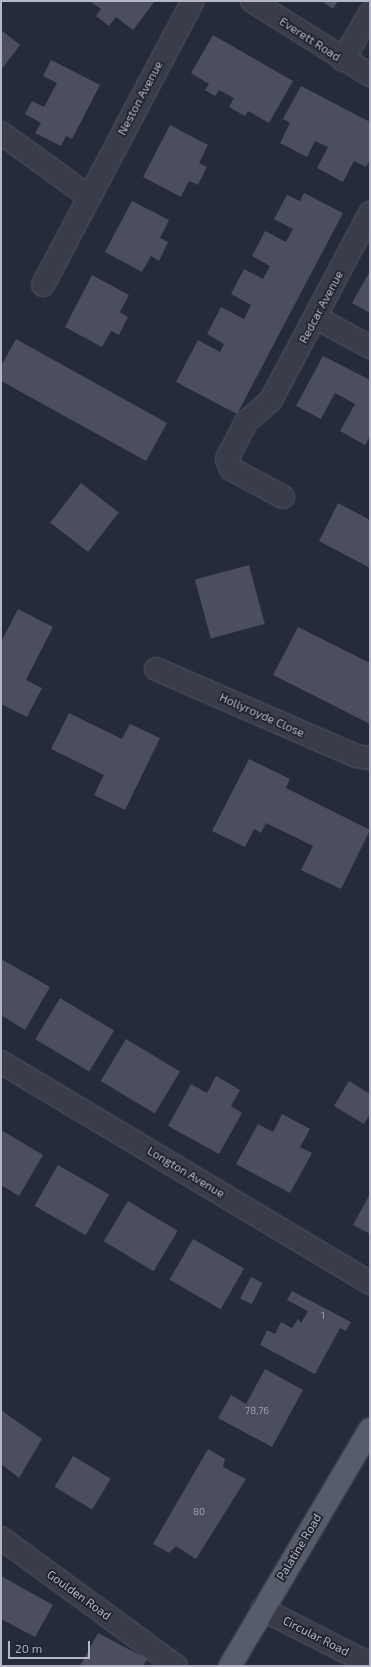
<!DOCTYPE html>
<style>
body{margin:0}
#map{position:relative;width:371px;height:1667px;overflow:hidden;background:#252b3a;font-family:"Exo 2",sans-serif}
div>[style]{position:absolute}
.building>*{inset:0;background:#4a4e60;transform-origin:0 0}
.roads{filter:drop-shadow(0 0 1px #545865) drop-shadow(0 0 1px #545865)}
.minor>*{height:22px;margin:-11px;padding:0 11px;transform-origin:11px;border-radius:11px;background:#393d4a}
.major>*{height:22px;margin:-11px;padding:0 11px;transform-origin:11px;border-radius:11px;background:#575c6a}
span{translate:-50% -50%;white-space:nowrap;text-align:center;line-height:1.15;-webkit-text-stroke:3.5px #1e222f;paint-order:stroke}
.number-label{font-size:10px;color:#9a9eac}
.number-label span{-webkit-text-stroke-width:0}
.street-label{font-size:12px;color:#b4b8c6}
.frame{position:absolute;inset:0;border:2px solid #b4b8c6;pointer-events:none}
.scale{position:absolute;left:8px;top:1641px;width:82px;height:18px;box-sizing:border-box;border:2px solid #b4b8c6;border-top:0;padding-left:5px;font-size:12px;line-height:14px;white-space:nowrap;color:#b4b8c6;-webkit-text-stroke:3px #1e222f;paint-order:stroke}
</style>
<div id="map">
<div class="building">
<div style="clip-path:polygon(90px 1px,155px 1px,133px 30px,116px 17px,109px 26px,96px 16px,101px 9px)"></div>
<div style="clip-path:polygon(321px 1px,338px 1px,333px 9px)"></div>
<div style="clip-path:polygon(1px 30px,20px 45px,1px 70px)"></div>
<div style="clip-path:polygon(213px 35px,293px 81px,269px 123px,248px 111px,245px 116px,229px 107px,234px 98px,219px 90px,215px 96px,205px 90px,209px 84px,191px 73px)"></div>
<div style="clip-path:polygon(51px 60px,100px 85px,72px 139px,66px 136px,61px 146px,35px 133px,41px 123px,25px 114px,32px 101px,44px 107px,57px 83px,43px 76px)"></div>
<div style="clip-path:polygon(301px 86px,370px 122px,370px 160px,366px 167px,354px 161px,343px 182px,317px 168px,328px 147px,315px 141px,307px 157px,280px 143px,290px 123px,283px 119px)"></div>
<div style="clip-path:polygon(170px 125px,208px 145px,199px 163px,207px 167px,198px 185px,189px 181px,181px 197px,143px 177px)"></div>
<div style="clip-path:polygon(304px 193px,343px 213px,237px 414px,176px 382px,198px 340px,220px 352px,224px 344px,207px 334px,221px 307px,244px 319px,251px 305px,231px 294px,244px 269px,263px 279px,270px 266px,252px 256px,265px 231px,286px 242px,293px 229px,274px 219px,287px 195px,300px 201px)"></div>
<div style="clip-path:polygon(132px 201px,169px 220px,160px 238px,168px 242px,159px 261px,151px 256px,142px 272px,105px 252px)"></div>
<div style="clip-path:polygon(370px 271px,370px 313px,352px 303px)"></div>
<div style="clip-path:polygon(92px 275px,129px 295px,120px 312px,128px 317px,119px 335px,111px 331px,102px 347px,65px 327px)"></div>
<div style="clip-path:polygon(16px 339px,167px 423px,146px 461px,1px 381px,1px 366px)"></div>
<div style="clip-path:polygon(323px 356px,370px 380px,370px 436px,365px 445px,340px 431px,355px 404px,335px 393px,321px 419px,296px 406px)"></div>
<div style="left:81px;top:483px;width:48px;height:50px;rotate:38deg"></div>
<div style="clip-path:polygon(338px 503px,370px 520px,370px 568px,319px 541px)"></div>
<div style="left:249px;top:565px;width:61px;height:56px;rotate:75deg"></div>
<div style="clip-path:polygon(18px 609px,53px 627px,26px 680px,42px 688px,27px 717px,1px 704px,1px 642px)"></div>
<div style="clip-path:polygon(298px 627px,370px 663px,370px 724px,273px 675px)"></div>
<div style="clip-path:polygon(69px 713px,122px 739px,130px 724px,160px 738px,125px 810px,94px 795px,104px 775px,51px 749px)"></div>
<div style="clip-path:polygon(249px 759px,290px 779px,286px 788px,370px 830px,341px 889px,301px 870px,313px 846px,266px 823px,261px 833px,254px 829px,245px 847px,212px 831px)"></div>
<div style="clip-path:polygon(1px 959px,50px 987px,25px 1030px,1px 1015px)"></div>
<div style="left:60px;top:998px;width:63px;height:48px;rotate:31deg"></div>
<div style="left:126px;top:1039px;width:63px;height:49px;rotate:31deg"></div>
<div style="clip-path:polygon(216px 1076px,240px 1090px,231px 1106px,242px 1113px,219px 1154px,168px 1126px,191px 1084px,207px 1093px)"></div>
<div style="clip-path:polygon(349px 1081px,370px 1094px,370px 1114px,364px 1124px,334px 1106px)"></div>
<div style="clip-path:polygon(282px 1114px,310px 1129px,300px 1147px,312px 1153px,290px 1193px,236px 1164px,258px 1124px,273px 1132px)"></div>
<div style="clip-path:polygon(1px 1130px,43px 1155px,19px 1196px,1px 1185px)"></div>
<div style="left:58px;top:1165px;width:59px;height:47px;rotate:30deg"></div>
<div style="clip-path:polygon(370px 1194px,370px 1234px,353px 1225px)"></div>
<div style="left:128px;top:1201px;width:58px;height:47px;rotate:31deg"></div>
<div style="left:193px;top:1239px;width:59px;height:47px;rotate:30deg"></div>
<div style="left:251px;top:1277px;width:13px;height:24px;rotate:27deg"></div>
<div style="clip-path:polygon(292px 1291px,351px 1322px,346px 1331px,340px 1328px,315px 1374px,260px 1345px,267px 1330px,275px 1334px,281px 1322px,292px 1328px,298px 1319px,301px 1323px,308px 1311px,287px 1300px)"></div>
<div style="clip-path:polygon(265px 1369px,303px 1390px,272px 1447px,218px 1418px,231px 1395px,246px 1404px)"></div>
<div style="clip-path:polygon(1px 1410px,42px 1439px,19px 1478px,1px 1464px)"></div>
<div style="clip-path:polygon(208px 1449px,225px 1459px,223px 1467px,246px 1479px,196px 1559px,176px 1546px,169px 1553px,153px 1544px)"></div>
<div style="left:73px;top:1456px;width:44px;height:36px;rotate:31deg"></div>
<div style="clip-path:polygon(1px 1576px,53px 1605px,35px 1637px,1px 1619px)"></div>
<div style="clip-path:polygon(98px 1633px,147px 1659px,143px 1666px,80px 1666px)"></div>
</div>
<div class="roads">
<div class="minor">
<div style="left:252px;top:1px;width:139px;rotate:32.1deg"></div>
<div style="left:343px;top:60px;width:54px;rotate:-60.1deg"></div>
<div style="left:1px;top:133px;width:107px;rotate:35.9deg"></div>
<div style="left:43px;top:285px;width:321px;rotate:-62.2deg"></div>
<div style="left:315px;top:317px;width:63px;rotate:28.6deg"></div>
<div style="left:283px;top:497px;width:59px;rotate:-151.7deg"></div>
<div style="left:231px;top:469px;width:11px;rotate:-112deg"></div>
<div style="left:227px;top:459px;width:42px;rotate:-62.8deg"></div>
<div style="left:246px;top:422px;width:33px;rotate:-41deg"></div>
<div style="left:271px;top:400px;width:212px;rotate:-62.1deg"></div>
<div style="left:156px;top:669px;width:218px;rotate:23.5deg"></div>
<div style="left:356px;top:756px;width:14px;rotate:8deg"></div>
<div style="left:1px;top:1062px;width:430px;rotate:30.9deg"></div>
<div style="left:1px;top:1538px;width:217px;rotate:36.2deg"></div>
<div style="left:262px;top:1609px;width:121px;rotate:27deg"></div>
</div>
<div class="major">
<div style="left:230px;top:1666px;width:275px;rotate:-59.4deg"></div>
</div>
</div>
<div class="number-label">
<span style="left:323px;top:1316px">1</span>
<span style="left:257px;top:1411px">78,76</span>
<span style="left:199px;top:1512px">80</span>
</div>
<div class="street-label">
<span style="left:310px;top:39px;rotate:33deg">Everett Road</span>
<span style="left:140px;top:98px;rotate:-62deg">Neston Avenue</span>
<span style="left:321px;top:307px;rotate:-62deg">Redcar Avenue</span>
<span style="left:262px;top:715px;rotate:24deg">Hollyroyde Close</span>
<span style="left:186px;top:1172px;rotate:31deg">Longton Avenue</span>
<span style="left:299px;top:1547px;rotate:-59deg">Palatine Road</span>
<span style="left:79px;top:1595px;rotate:36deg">Goulden Road</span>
<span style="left:316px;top:1636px;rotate:27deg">Circular Road</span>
</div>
<div class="frame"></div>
<div class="scale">20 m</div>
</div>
